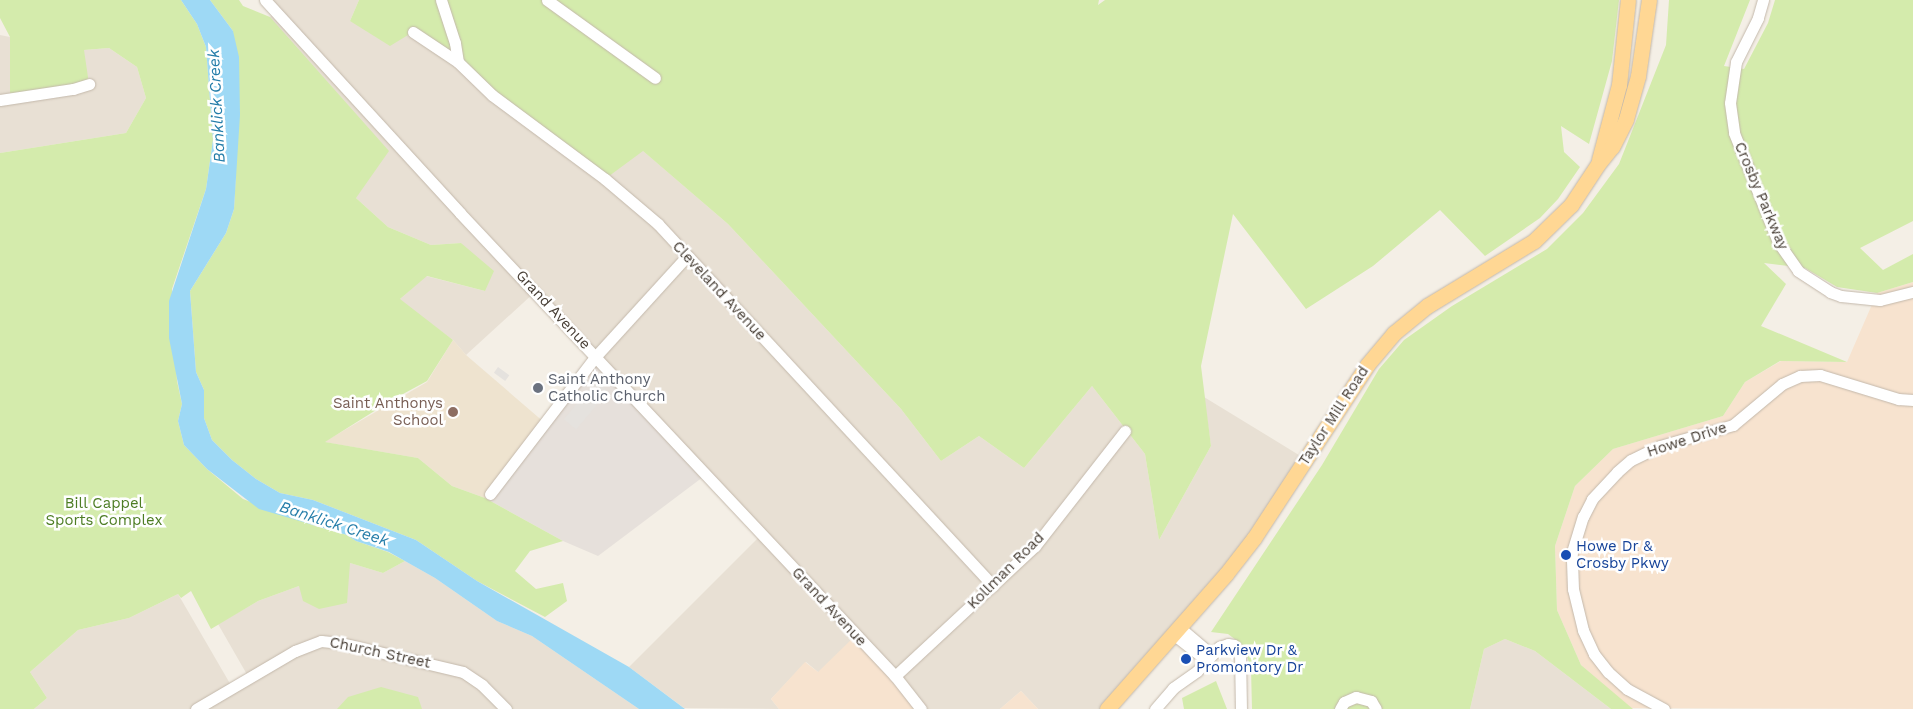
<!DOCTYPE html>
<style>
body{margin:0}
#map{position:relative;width:1913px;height:709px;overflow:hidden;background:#f4efe6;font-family:"Work Sans",sans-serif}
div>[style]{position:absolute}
.residential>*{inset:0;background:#e8e0d4}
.commercial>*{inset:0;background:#f7e3cf}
.industrial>*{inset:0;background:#e6e0db}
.education>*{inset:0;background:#eee3cf}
.green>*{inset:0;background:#d4ebac}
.parking>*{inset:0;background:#e5e2de;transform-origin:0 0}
.water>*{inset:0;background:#9ed9f5}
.roads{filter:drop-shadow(0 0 1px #c3b8ab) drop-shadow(0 0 1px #c3b8ab)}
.minor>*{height:11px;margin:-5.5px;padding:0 5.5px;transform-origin:5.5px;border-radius:5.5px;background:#fff}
.major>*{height:15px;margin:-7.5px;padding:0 7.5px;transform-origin:7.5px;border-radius:7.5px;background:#ffd794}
.dots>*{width:14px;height:14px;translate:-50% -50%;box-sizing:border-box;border:2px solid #fff;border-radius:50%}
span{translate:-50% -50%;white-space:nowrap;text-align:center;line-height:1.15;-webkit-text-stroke:5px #fff;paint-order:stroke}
.street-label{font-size:15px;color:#473e35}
.worship-label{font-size:15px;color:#5b616d}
.left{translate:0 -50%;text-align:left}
.education-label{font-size:15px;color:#785e54}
.right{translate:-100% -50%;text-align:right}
.park-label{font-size:15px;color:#4d7d24}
.transit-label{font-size:15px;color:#164399}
.water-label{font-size:16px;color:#257da9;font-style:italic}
</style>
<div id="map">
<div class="residential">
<div style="clip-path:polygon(265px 0,359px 0,350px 21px,413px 32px,642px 150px,728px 224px,901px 409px,941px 461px,979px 436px,1024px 468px,1092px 386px,1145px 454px,1159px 540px,1211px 446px,1204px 397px,1307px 460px,1283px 497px,1107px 709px,1038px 709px,1021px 691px,1000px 709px,921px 709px,818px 672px,806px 662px,771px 699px,779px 709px,684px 708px,629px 667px,762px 534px,535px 292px,466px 355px,453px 340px,399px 300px,426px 276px,485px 291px,461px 243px,431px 245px,388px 227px,356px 198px,270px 17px,275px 12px)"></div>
<div style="clip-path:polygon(0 35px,10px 37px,10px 98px,84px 50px,109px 48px,137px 67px,146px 98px,126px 133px,0 153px)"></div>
<div style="clip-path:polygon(405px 561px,435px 578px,497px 621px,532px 636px,639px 709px,34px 709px,47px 698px,30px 672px,78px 630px,129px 618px,178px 594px,232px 687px,249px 678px,218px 624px,258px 601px,299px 586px,350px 563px,383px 573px)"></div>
<div style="clip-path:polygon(1505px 639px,1535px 651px,1611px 709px,1470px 709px,1484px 649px)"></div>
</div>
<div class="commercial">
<div style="clip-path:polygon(1913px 282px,1913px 709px,1630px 708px,1581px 665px,1557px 610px,1555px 546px,1575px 486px,1613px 449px,1723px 416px,1745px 382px,1781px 361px,1847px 362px,1877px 293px)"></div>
<div style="clip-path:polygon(856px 635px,921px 709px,779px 709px,771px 699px,805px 662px,818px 672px)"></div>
<div style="clip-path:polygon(1021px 691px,1038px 709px,1000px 709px)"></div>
</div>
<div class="industrial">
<div style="clip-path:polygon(596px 356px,707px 474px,598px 556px,563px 541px,485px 498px)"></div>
</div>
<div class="education">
<div style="clip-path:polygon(453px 340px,466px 355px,545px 423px,485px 498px,452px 486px,418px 458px,324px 442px,427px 382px)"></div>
</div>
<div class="green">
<div style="clip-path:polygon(0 0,181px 0,197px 24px,206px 47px,213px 140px,206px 189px,172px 289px,177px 381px,182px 404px,178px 421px,184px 445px,207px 469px,243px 499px,315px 526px,347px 535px,356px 541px,388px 552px,405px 561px,383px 573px,350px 563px,347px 603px,319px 609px,303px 601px,299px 586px,258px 601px,211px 629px,191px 591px,181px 598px,178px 594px,129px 618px,78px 630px,30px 672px,47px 698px,34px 709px,0 709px,0 153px,126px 133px,146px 98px,137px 67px,109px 48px,84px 50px,89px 84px,10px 98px,10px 37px,0 18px)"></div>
<div style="clip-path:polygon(210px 0,239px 0,243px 6px,270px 17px,389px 151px,356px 198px,388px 227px,431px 245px,461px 243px,494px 271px,485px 291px,427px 276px,400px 299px,453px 340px,427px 381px,392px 400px,325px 442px,418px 458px,452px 486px,485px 498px,563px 541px,530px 551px,515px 571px,536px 589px,563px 583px,567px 601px,545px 617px,477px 581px,416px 540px,313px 500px,280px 493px,256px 479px,232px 460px,212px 440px,204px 418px,204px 390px,196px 372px,190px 291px,226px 233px,234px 209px,236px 172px,233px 31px)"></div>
<div style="clip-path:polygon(359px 0,1099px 0,1098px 5px,1105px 0,1619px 0,1612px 61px,1589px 144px,1561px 126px,1564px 152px,1580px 167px,1558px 199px,1540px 218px,1485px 256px,1440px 210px,1373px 266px,1306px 309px,1233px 214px,1201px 366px,1211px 446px,1159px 540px,1145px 454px,1092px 386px,1024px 468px,979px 436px,941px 461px,901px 409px,728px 224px,643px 151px,605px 179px,413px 32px,390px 46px,350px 21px)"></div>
<div style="clip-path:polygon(1669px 0,1750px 0,1724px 66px,1744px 69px,1768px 23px,1775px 0,1913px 0,1913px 221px,1860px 248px,1883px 270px,1913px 254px,1913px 282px,1877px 293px,1837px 287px,1805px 268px,1764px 263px,1786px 284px,1761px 326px,1847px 362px,1780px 361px,1745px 382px,1723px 416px,1613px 449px,1575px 486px,1555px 546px,1557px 610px,1581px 665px,1633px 709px,1611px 709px,1535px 651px,1505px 639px,1484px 649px,1470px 709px,1252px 709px,1251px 669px,1244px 646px,1228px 634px,1211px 632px,1322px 465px,1379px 369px,1404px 340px,1452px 306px,1547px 249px,1583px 213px,1619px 164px,1666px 45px)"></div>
<div style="clip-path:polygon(1216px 681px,1227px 709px,1184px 709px,1182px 698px)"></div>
<div style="clip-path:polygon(381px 687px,418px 697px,422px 709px,337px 709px,348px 697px)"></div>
</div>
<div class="parking">
<div style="left:498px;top:367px;width:14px;height:7px;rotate:36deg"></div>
<div style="left:596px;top:381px;width:16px;height:50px;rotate:40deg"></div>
</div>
<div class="water">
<div style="clip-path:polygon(181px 0,210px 0,233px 31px,239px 57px,240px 115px,234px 209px,226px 233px,190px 291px,196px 372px,204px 390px,204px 418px,212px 440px,232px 460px,256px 479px,280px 493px,313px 500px,416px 540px,477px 581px,629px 667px,685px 709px,639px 709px,532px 636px,497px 621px,435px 578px,389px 552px,356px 541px,347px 535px,259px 509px,207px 469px,184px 445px,178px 421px,182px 404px,169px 338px,169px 301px,206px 189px,213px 140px,206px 47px,197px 24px)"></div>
</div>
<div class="roads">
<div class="minor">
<div style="left:265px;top:0;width:289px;rotate:47.5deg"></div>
<div style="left:460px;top:213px;width:635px;rotate:46.79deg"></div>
<div style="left:895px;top:676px;width:42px;rotate:51.8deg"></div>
<div style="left:441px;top:0;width:45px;rotate:72deg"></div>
<div style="left:455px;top:43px;width:19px;rotate:81deg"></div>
<div style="left:547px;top:0;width:133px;rotate:35.8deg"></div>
<div style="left:1763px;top:0;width:19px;rotate:106deg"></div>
<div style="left:1758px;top:18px;width:49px;rotate:116.6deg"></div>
<div style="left:1736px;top:62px;width:41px;rotate:98.3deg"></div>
<div style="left:1730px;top:103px;width:30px;rotate:82deg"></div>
<div style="left:1734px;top:133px;width:118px;rotate:68deg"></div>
<div style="left:1778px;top:242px;width:35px;rotate:55deg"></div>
<div style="left:1798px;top:271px;width:38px;rotate:33deg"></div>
<div style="left:1830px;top:292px;width:12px;rotate:20deg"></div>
<div style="left:1841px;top:296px;width:39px;rotate:6deg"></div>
<div style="left:1880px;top:300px;width:34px;rotate:-14deg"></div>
<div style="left:413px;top:32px;width:54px;rotate:33.7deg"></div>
<div style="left:458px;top:62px;width:47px;rotate:44.1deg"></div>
<div style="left:492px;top:95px;width:141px;rotate:36.6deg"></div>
<div style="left:605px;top:179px;width:70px;rotate:40.3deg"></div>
<div style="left:658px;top:224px;width:493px;rotate:47.2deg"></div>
<div style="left:0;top:100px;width:74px;rotate:-8.6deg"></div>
<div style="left:73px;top:89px;width:17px;rotate:-17deg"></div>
<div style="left:490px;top:494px;width:174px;rotate:-52.5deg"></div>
<div style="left:596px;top:356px;width:135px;rotate:-47.7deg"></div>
<div style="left:1179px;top:627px;width:42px;rotate:40.2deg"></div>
<div style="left:1173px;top:634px;width:42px;rotate:38.2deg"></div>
<div style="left:895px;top:676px;width:191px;rotate:-42.9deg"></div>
<div style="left:1035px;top:546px;width:146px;rotate:-52deg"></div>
<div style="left:196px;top:709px;width:115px;rotate:-30.4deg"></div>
<div style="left:295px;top:651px;width:28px;rotate:-21deg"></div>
<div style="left:321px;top:641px;width:20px;rotate:6deg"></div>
<div style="left:341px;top:643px;width:125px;rotate:13.4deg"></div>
<div style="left:463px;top:672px;width:23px;rotate:34deg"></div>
<div style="left:482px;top:685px;width:34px;rotate:45deg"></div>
<div style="left:1155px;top:709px;width:28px;rotate:-49deg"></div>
<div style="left:1173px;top:688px;width:29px;rotate:-35deg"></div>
<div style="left:1197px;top:671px;width:33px;rotate:-47deg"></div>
<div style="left:1219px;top:647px;width:9px;rotate:-18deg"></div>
<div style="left:1228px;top:644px;width:6px;rotate:9deg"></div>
<div style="left:1234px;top:645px;width:10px;rotate:53deg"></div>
<div style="left:1240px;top:653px;width:56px;rotate:89deg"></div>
<div style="left:1340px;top:709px;width:8px;rotate:-60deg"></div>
<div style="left:1344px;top:702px;width:13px;rotate:-23deg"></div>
<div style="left:1356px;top:697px;width:16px;rotate:15deg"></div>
<div style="left:1371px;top:701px;width:9px;rotate:58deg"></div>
<div style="left:1664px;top:709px;width:42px;rotate:-151.6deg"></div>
<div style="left:1627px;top:689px;width:25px;rotate:-138deg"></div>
<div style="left:1608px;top:672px;width:23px;rotate:-128deg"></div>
<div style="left:1594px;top:654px;width:26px;rotate:-115deg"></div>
<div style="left:1583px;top:630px;width:42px;rotate:-103.7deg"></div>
<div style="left:1573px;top:589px;width:37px;rotate:-92deg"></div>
<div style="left:1572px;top:552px;width:37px;rotate:-73deg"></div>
<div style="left:1583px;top:517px;width:20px;rotate:-63deg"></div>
<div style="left:1592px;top:499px;width:37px;rotate:-47deg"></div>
<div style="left:1617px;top:472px;width:18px;rotate:-41deg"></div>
<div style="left:1631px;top:460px;width:32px;rotate:-26deg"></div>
<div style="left:1660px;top:446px;width:76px;rotate:-16deg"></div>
<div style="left:1733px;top:425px;width:64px;rotate:-39.9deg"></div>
<div style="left:1782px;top:384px;width:20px;rotate:-24deg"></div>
<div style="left:1800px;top:376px;width:20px;rotate:-3deg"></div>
<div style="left:1820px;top:375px;width:82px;rotate:17.1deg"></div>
<div style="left:1898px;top:399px;width:15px;rotate:4deg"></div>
</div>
<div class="major">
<div style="left:1599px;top:160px;width:78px;rotate:-75.1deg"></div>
<div style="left:1619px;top:85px;width:85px;rotate:-84deg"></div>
<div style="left:1107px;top:709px;width:180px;rotate:-48.6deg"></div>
<div style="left:1226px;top:574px;width:46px;rotate:-52.1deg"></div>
<div style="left:1254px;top:538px;width:207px;rotate:-56.8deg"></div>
<div style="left:1367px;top:365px;width:42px;rotate:-49.8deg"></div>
<div style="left:1394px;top:333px;width:43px;rotate:-39.3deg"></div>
<div style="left:1427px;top:306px;width:125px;rotate:-31.3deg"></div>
<div style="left:1534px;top:241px;width:52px;rotate:-44.2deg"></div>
<div style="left:1571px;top:205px;width:49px;rotate:-56.6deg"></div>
<div style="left:1598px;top:164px;width:22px;rotate:-51deg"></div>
<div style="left:1612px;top:147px;width:31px;rotate:-63deg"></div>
<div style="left:1626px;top:119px;width:45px;rotate:-74.4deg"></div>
<div style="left:1638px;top:76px;width:77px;rotate:-81.8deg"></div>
</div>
</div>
<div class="dots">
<div style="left:538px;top:388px;background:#6b7280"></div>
<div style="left:453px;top:412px;background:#8d6e63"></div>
<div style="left:1566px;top:555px;background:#1a4fb4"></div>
<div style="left:1186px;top:659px;background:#1a4fb4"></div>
</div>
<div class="street-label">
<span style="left:1761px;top:196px;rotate:67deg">Crosby Parkway</span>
<span style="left:719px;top:291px;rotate:47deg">Cleveland Avenue</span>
<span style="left:553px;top:310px;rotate:47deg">Grand Avenue</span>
<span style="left:1334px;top:416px;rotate:-57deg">Taylor Mill Road</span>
<span style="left:1687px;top:440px;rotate:-18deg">Howe Drive</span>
<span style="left:1006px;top:571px;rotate:-45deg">Kollman Road</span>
<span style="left:829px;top:607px;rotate:47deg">Grand Avenue</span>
<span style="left:380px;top:653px;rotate:12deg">Church Street</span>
</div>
<div class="worship-label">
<span class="left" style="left:548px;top:388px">Saint Anthony<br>Catholic Church</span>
</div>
<div class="education-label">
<span class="right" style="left:443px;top:412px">Saint Anthonys<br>School</span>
</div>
<div class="park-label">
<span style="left:104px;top:512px">Bill Cappel<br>Sports Complex</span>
</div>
<div class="transit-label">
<span class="left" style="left:1576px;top:555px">Howe Dr &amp;<br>Crosby Pkwy</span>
<span class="left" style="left:1196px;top:659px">Parkview Dr &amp;<br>Promontory Dr</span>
</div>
<div class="water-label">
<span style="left:217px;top:106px;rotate:-93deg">Banklick Creek</span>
<span style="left:334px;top:524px;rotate:18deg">Banklick Creek</span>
</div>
</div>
